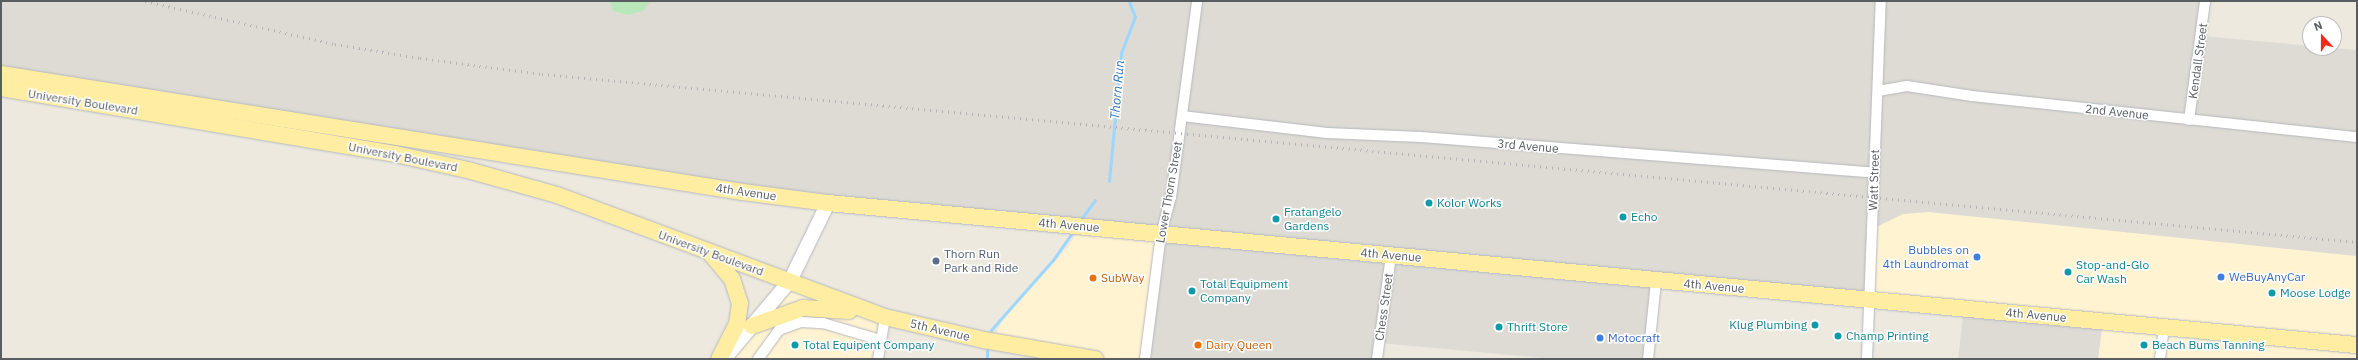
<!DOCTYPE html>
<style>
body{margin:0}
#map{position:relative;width:2358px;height:360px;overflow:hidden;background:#ede9df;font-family:"IBM Plex Sans",sans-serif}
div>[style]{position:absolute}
.commercial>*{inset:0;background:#fff3d2}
.industrial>*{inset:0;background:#dddbd4}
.green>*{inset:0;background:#bae7b9}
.stream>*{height:3px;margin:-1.5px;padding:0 1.5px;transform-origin:1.5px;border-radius:1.5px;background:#9dd7ff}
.roads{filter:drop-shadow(0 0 1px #b5b8bd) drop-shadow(0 0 1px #b5b8bd)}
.street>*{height:10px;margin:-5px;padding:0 5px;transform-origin:5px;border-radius:5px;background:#fff}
.secondary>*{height:14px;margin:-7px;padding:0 7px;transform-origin:7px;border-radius:7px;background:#fff}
.primary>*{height:16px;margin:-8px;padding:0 8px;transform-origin:8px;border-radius:8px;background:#ffeea2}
.rail>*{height:3px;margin-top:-1.5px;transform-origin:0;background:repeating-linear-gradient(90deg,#b3b4b5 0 1px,transparent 0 6px)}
.dots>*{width:11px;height:11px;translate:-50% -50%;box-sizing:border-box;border:2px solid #fff;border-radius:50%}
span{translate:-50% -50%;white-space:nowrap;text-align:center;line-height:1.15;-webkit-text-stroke:3px #fff;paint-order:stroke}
.street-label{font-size:12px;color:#585d62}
.culture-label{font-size:12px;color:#0d838f}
.left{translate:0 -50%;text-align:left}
.right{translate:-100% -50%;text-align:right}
.shop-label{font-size:12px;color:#366cbe}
.service-label{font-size:12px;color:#4e5e75}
.food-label{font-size:12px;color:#c56008}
.water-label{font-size:13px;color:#3478b8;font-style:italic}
.frame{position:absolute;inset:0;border:2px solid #585d62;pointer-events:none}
.north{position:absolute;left:2302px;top:16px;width:40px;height:40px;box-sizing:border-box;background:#fff;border:1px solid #bcbec0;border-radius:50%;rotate:339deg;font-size:11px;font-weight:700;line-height:16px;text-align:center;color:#585d62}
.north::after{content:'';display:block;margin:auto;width:14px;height:18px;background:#f5281d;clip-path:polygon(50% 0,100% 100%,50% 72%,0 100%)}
</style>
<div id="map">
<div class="commercial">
<div style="clip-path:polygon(1929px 212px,2357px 256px,2357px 359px,2098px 359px,2103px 321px,1869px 299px,1872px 229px,1903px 214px)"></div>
<div style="clip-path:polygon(1081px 226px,1161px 234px,1145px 359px,1095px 359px,992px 341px,1002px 321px,1069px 246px)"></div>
<div style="clip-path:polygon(790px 281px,885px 317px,878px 359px,724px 359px)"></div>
</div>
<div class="industrial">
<div style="clip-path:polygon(1px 1px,2205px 1px,2201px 36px,2357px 50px,2357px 256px,1929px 212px,1903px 214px,1872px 229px,1869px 299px,1656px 281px,1648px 359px,1553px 359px,1380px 343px,1377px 359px,1145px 359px,1161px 234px,828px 203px,1px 74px)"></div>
<div style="clip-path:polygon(1964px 308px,2103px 321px,2098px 359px,1958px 359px)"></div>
</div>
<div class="green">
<div style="clip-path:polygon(609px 1px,651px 1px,643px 11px,628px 15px,613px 11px)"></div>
</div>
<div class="stream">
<div style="left:1109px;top:181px;width:129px;rotate:-84.6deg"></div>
<div style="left:1121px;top:53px;width:39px;rotate:-69deg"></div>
<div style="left:1135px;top:17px;width:17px;rotate:-111deg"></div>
<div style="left:1079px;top:222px;width:27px;rotate:-54deg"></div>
<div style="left:991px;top:330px;width:94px;rotate:-48.5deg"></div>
<div style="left:1053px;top:260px;width:35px;rotate:-55deg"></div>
<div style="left:987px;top:359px;width:9px;rotate:-90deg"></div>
</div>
<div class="roads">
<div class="street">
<div style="left:1878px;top:91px;width:29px;rotate:-10deg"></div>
<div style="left:1907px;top:86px;width:66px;rotate:8.7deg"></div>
<div style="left:1972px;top:96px;width:387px;rotate:6.1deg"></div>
<div style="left:1182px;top:116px;width:146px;rotate:6.7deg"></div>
<div style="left:1327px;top:133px;width:93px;rotate:2.5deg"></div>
<div style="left:1420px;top:137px;width:455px;rotate:4.5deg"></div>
<div style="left:2189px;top:120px;width:120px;rotate:-82.3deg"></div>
<div style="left:758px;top:359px;width:36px;rotate:-54deg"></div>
<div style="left:779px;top:330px;width:23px;rotate:-20deg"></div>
<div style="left:801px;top:322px;width:22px;rotate:3deg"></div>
<div style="left:823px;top:323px;width:59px;rotate:16.6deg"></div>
<div style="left:878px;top:359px;width:43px;rotate:-80.5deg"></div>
<div style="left:1145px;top:359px;width:126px;rotate:-82.7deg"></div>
<div style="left:1161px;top:234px;width:38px;rotate:-75deg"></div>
<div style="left:1171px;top:197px;width:198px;rotate:-82.4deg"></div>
<div style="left:1377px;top:359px;width:105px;rotate:-82.3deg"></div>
<div style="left:1648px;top:359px;width:78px;rotate:-84.1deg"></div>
<div style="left:1867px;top:359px;width:358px;rotate:-87.8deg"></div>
<div style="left:2160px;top:359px;width:32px;rotate:-83deg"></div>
</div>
<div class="secondary">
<div style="left:724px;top:359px;width:102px;rotate:-49.8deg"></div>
<div style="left:790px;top:281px;width:87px;rotate:-64deg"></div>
</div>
<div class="primary">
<div style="left:1px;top:74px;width:751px;rotate:9.04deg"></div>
<div style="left:743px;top:192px;width:86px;rotate:7.4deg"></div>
<div style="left:828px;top:203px;width:1536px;rotate:5.31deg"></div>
<div style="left:1px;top:88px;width:399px;rotate:9.5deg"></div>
<div style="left:395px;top:154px;width:75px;rotate:12.4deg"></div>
<div style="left:468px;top:170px;width:92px;rotate:15.7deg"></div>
<div style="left:557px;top:195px;width:350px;rotate:20.4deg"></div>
<div style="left:885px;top:317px;width:102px;rotate:13.1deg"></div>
<div style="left:984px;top:340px;width:113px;rotate:9.7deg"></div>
<div style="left:711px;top:254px;width:33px;rotate:50deg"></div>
<div style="left:732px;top:279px;width:25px;rotate:72deg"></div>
<div style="left:740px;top:303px;width:21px;rotate:98deg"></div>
<div style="left:737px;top:324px;width:39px;rotate:117deg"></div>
<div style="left:752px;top:326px;width:54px;rotate:-19.4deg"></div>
<div style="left:803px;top:308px;width:46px;rotate:3.7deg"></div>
</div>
</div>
<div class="rail">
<div style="left:145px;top:1px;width:195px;rotate:12.8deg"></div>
<div style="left:335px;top:44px;width:86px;rotate:9.4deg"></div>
<div style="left:420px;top:58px;width:123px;rotate:7.5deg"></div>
<div style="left:542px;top:74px;width:1823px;rotate:5.29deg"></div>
</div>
<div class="dots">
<div style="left:1429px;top:203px;background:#0f9aa8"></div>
<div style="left:1623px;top:217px;background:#0f9aa8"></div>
<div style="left:1276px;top:219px;background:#0f9aa8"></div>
<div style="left:1977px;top:257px;background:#3f7fe0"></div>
<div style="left:936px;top:261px;background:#5c6f8a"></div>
<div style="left:2068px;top:272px;background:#0f9aa8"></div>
<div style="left:2221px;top:277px;background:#3f7fe0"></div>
<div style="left:1093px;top:278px;background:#e8710a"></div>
<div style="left:1192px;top:291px;background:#0f9aa8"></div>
<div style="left:2272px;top:293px;background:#0f9aa8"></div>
<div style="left:1815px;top:325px;background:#0f9aa8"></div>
<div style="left:1499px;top:327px;background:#0f9aa8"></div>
<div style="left:1838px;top:336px;background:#0f9aa8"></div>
<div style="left:1600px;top:338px;background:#3f7fe0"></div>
<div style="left:795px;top:345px;background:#0f9aa8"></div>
<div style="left:1198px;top:345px;background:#e8710a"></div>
<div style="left:2144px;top:345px;background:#0f9aa8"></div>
</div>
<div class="street-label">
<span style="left:2198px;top:61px;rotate:-82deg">Kendall Street</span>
<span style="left:83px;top:102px;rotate:9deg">University Boulevard</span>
<span style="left:2117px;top:112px;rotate:6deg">2nd Avenue</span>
<span style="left:1528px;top:146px;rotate:5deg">3rd Avenue</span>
<span style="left:403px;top:157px;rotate:11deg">University Boulevard</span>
<span style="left:1874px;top:180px;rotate:-88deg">Watt Street</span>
<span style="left:746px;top:192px;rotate:8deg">4th Avenue</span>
<span style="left:1169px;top:192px;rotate:-80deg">Lower Thorn Street</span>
<span style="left:1069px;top:225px;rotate:5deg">4th Avenue</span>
<span style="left:711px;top:253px;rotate:20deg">University Boulevard</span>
<span style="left:1391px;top:255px;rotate:5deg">4th Avenue</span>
<span style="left:1714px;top:286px;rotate:5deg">4th Avenue</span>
<span style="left:1384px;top:307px;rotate:-82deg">Chess Street</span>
<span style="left:2036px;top:315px;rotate:5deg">4th Avenue</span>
<span style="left:940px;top:330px;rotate:13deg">5th Avenue</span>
</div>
<div class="culture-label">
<span class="left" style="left:1437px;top:203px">Kolor Works</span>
<span class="left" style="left:1284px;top:219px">Fratangelo<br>Gardens</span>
<span class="left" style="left:1631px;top:217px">Echo</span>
<span class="left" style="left:2076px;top:272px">Stop-and-Glo<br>Car Wash</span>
<span class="left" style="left:1200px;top:291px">Total Equipment<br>Company</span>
<span class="left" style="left:2280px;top:293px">Moose Lodge</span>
<span class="right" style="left:1807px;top:325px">Klug Plumbing</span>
<span class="left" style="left:1507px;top:327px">Thrift Store</span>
<span class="left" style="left:1846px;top:336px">Champ Printing</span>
<span class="left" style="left:803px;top:345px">Total Equipent Company</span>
<span class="left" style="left:2152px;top:345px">Beach Bums Tanning</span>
</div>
<div class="shop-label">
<span class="right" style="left:1969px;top:257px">Bubbles on<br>4th Laundromat</span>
<span class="left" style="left:2229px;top:277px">WeBuyAnyCar</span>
<span class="left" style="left:1608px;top:338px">Motocraft</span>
</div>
<div class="service-label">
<span class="left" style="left:944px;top:261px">Thorn Run<br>Park and Ride</span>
</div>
<div class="food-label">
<span class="left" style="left:1101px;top:278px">SubWay</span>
<span class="left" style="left:1206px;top:345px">Dairy Queen</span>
</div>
<div class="water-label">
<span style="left:1118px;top:90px;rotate:-85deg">Thorn Run</span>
</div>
<div class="frame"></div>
<div class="north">N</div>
</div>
